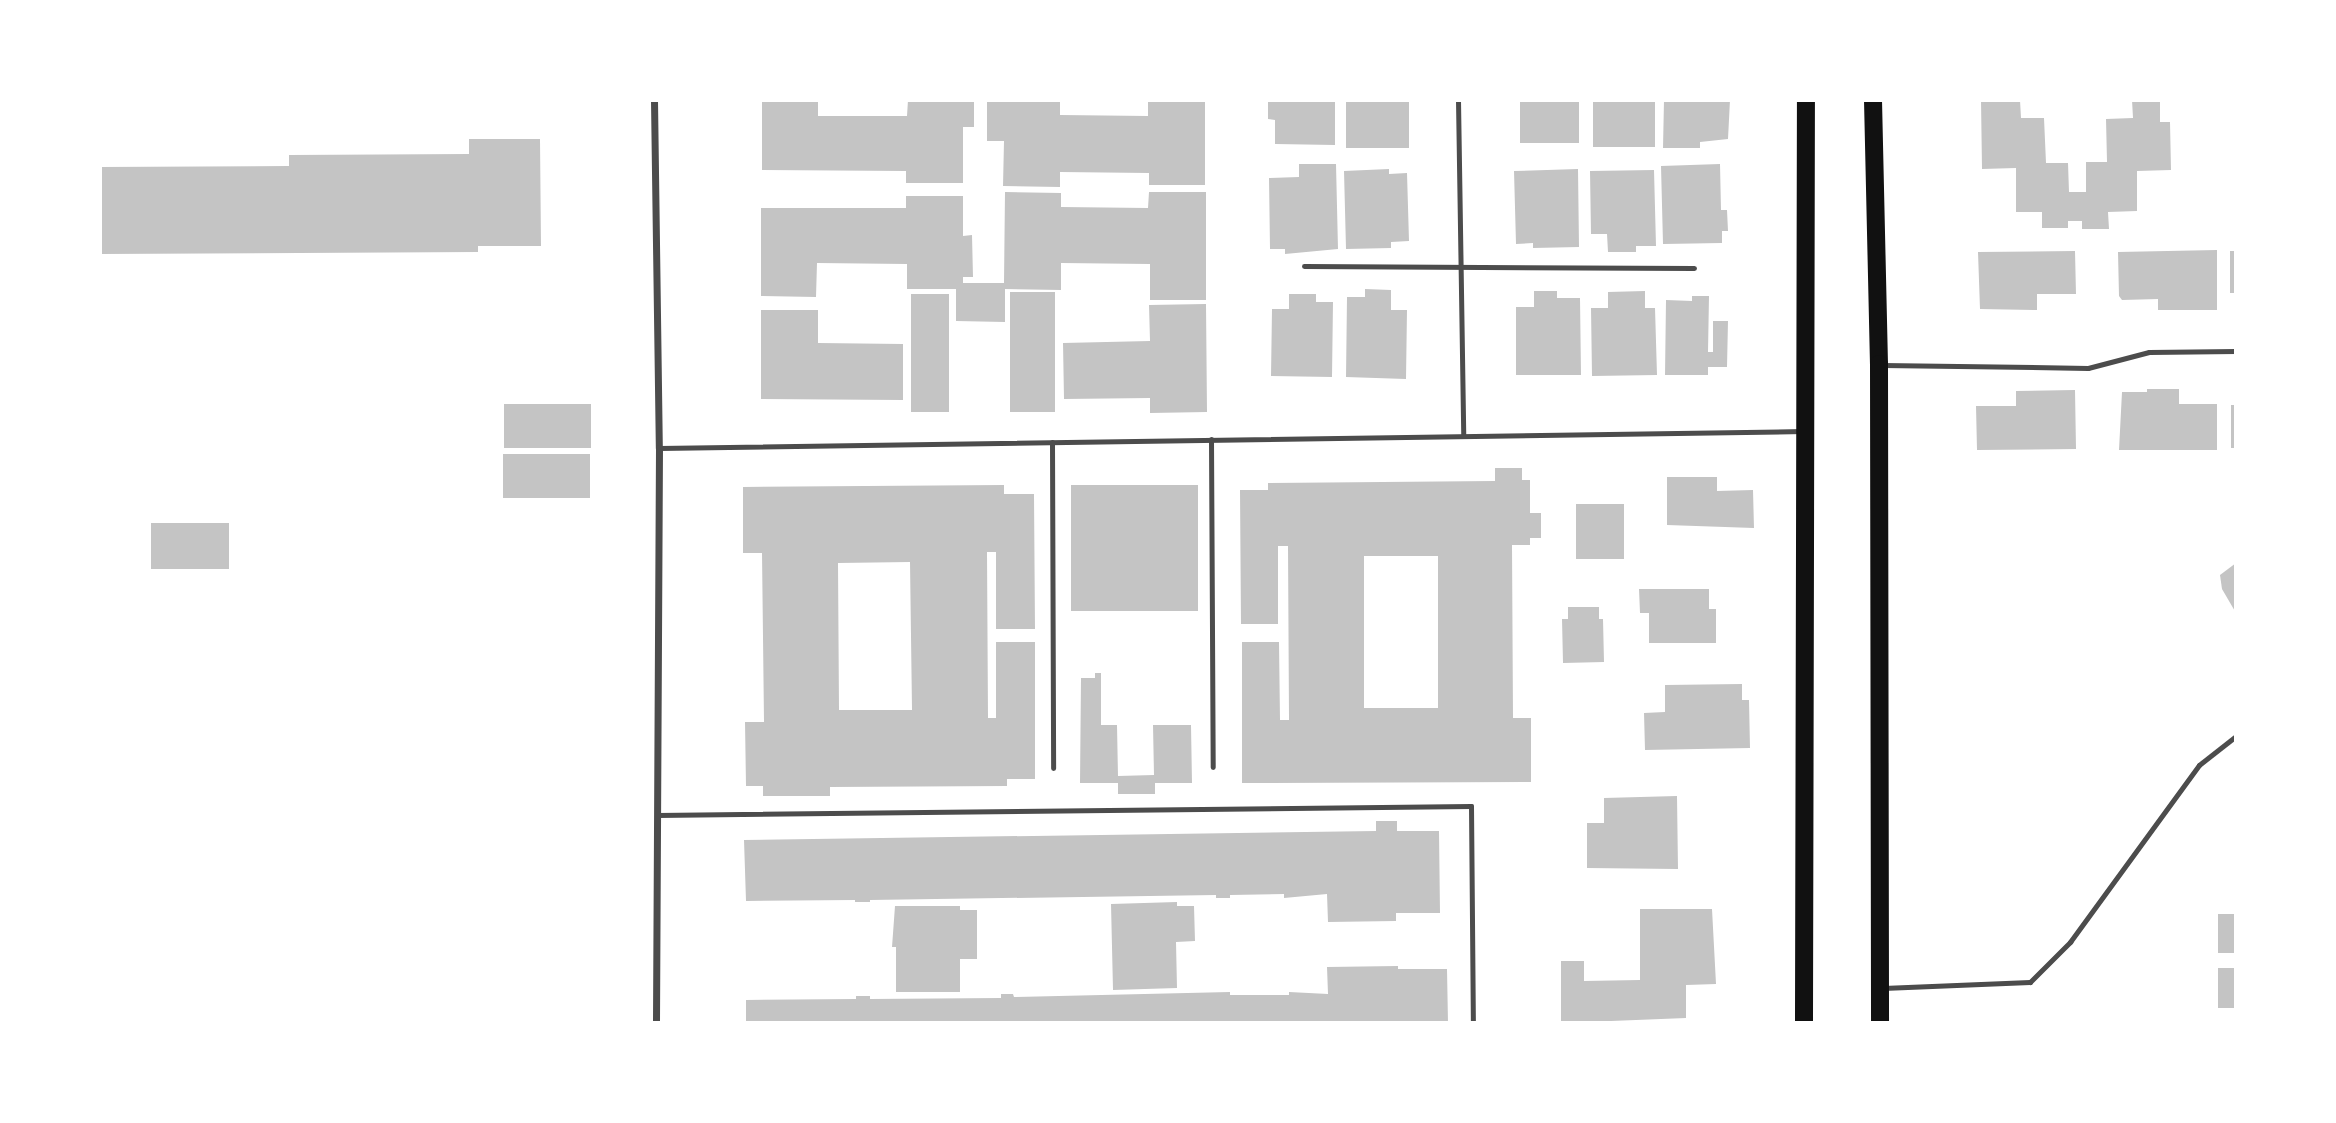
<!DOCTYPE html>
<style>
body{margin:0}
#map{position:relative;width:2336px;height:1123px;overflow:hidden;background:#fff;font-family:"DM Sans",sans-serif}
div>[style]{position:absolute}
.building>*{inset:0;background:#c4c4c4;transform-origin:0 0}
.service>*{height:5px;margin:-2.5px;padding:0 2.5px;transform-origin:2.5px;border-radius:2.5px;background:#4c4c4c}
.minor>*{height:7px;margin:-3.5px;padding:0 3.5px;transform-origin:3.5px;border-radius:3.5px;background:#4c4c4c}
.primary>*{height:18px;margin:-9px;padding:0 9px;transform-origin:9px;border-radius:9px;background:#111}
span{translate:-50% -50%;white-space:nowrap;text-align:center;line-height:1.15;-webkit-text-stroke:7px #fff;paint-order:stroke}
.frame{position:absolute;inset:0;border:102px solid #fff;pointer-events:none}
</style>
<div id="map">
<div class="building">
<div style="clip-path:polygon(762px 100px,818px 100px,818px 116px,907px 116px,908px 100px,974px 101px,974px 127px,963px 127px,963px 183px,906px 183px,906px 171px,762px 170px)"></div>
<div style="clip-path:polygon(1004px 100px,1060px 100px,1060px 115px,1148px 116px,1148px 100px,1205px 100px,1205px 185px,1149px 185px,1149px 173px,1060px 172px,1060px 187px,1003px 186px,1004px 141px,987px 141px,987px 102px)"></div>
<div style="clip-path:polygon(1268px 100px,1335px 100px,1335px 145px,1275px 144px,1275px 120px,1268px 119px)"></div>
<div style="left:1346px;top:100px;width:63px;height:48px"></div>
<div style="left:1520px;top:100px;width:59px;height:43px"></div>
<div style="left:1593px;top:100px;width:62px;height:47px"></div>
<div style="clip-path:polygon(1664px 100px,1730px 100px,1728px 139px,1700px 142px,1700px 148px,1663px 148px)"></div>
<div style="clip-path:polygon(1981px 100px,2020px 100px,2021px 118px,2044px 118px,2046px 163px,2068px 163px,2069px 192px,2086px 192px,2086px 162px,2107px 162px,2106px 119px,2133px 118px,2132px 100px,2160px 100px,2160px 122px,2170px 122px,2171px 170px,2137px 171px,2137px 211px,2108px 212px,2109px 229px,2082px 229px,2082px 221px,2068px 221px,2068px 228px,2042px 228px,2042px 212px,2016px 212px,2016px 168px,1982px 169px)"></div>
<div style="clip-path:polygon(469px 139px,540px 139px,541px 246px,478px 246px,478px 252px,100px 254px,100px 167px,289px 166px,289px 155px,469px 154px)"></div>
<div style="clip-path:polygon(1299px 164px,1336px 164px,1338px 249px,1285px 254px,1285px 249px,1270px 249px,1269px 178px,1299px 177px)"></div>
<div style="clip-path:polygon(1720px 164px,1721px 210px,1727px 210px,1728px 231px,1722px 231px,1722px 243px,1663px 244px,1661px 166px)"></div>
<div style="clip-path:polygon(1389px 169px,1389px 174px,1407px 173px,1409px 241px,1391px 242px,1391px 248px,1346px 249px,1344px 171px)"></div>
<div style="clip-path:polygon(1578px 169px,1579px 247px,1533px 248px,1533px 243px,1516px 244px,1514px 171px)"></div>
<div style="clip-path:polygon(1654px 170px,1656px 246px,1636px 246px,1636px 252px,1608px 252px,1607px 234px,1591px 234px,1590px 171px)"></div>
<div style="clip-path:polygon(1005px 192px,1061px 193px,1061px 207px,1148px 208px,1149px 192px,1206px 192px,1206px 300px,1150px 300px,1150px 264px,1061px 263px,1061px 290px,1005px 289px,1005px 322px,956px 321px,956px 289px,907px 289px,907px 264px,817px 263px,816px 297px,761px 296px,761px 208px,906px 208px,906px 196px,963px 196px,963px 236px,972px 235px,973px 277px,963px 277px,963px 283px,1004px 283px)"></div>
<div style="clip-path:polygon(2217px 250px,2217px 310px,2158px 310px,2158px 299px,2122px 300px,2119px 296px,2118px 252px)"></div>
<div style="clip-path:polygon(2075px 251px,2076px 294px,2037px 294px,2037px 310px,1980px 309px,1978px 252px)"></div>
<div style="left:2230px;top:251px;width:6px;height:42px"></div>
<div style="clip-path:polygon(1365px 289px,1391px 290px,1391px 310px,1407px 310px,1406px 379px,1346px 377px,1347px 297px,1365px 297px)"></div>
<div style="clip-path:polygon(1534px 291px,1557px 291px,1557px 298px,1580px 298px,1581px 375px,1516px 375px,1516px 307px,1534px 307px)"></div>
<div style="clip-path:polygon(1645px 291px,1645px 308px,1655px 308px,1657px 375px,1592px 376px,1591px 308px,1608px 308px,1608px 292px)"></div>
<div style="left:1010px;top:292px;width:45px;height:120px"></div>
<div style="left:911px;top:294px;width:38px;height:118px"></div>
<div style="clip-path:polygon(1289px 294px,1316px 294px,1316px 302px,1333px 302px,1332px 377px,1271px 376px,1272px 309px,1289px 309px)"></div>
<div style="clip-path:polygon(1692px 296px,1709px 296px,1708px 352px,1713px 352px,1713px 321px,1728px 321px,1727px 367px,1708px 367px,1708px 375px,1665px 375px,1666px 300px,1692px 301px)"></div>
<div style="clip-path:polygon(1206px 304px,1207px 412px,1150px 413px,1150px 398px,1064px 399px,1063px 343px,1150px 341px,1149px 305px)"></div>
<div style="clip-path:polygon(761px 310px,818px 310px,818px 343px,903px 344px,903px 400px,761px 399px)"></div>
<div style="clip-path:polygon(2147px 389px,2179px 389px,2179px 404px,2217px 404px,2217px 450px,2119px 450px,2122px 392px,2147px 392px)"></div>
<div style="clip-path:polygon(2075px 390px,2076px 449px,1977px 450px,1976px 406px,2016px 406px,2016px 391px)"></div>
<div style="left:504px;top:404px;width:87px;height:44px"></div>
<div style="left:2231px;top:405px;width:5px;height:43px"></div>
<div style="left:503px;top:454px;width:87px;height:44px"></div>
<div style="clip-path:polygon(evenodd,1495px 468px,1522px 468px,1522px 480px,1530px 480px,1530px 513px,1541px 513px,1541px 538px,1530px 538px,1530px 545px,1512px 545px,1513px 718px,1531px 718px,1531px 782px,1242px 783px,1242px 642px,1279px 642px,1280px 720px,1289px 720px,1288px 546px,1278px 546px,1278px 624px,1241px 624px,1240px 490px,1268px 490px,1268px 483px,1495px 481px,1495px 468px,1364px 556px,1438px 556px,1438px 708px,1364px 708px,1364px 556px)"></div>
<div style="clip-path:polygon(1667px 477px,1717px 477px,1717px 491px,1753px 490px,1754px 528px,1667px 525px)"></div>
<div style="clip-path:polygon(evenodd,1004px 485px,1004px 494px,1034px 494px,1035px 629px,996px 629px,996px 552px,987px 552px,988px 718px,996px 718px,996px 642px,1035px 642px,1035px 779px,1007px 779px,1007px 786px,830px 787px,830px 796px,763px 796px,763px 786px,746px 786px,745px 722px,764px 722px,762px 553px,743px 553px,743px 487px,1004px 485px,910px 562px,912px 710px,839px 710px,838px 563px,910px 562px)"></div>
<div style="left:1071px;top:485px;width:127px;height:126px"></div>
<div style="left:1576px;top:504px;width:48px;height:55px"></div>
<div style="left:151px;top:523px;width:78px;height:46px"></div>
<div style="clip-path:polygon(2236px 563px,2236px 613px,2222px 589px,2220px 575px)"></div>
<div style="clip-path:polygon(1639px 589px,1709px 589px,1709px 609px,1716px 609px,1716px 643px,1649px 643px,1649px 613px,1640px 613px)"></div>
<div style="clip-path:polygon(1568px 607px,1599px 607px,1599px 619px,1603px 619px,1604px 662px,1563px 663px,1562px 619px,1568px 619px)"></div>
<div style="clip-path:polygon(1095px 673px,1101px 673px,1101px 725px,1117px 725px,1118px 776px,1154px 775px,1153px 725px,1191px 725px,1192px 783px,1155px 783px,1155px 794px,1118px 794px,1118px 783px,1080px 783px,1081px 678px,1095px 678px)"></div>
<div style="clip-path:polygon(1742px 684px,1742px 700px,1749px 700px,1750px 748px,1645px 750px,1644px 713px,1665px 712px,1665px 685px)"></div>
<div style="clip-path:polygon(1677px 796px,1678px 869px,1587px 868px,1587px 823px,1604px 823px,1604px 798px)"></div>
<div style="clip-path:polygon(1376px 821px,1397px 821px,1397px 831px,1439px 831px,1440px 913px,1396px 913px,1396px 921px,1328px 922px,1327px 894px,1284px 898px,1284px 894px,1230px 895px,1230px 898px,1216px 898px,1216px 895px,870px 900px,870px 902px,855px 902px,855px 900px,746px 901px,744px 840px,1376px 831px)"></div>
<div style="clip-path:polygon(1177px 902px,1177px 906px,1194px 906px,1195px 941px,1176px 942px,1177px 988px,1113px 990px,1111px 904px)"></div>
<div style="clip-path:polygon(895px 906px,960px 906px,960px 910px,977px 910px,977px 959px,960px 959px,960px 992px,896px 992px,896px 947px,892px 947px)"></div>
<div style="clip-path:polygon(1640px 909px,1712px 909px,1716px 984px,1686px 985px,1686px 1018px,1561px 1023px,1561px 961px,1584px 961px,1584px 981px,1640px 980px)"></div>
<div style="left:2218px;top:914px;width:18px;height:39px"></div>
<div style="clip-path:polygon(1398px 966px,1398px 969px,1447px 969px,1448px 1023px,746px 1023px,746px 1000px,856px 999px,856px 996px,870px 996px,870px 999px,1001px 998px,1001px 994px,1013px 994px,1014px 997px,1230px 992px,1230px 995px,1289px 995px,1289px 992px,1328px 994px,1327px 967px)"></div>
<div style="left:2218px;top:968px;width:18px;height:40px"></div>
</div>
<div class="service">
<div style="left:1458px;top:100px;width:336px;rotate:89.1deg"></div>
<div style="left:1304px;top:266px;width:390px;rotate:0.3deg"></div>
<div style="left:1882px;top:365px;width:206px;rotate:0.8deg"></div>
<div style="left:2088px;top:368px;width:63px;rotate:-14.7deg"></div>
<div style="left:2149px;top:352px;width:87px;rotate:-0.7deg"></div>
<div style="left:1211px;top:439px;width:328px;rotate:89.7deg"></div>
<div style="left:1052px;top:442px;width:326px;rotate:89.8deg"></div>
<div style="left:659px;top:448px;width:1145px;rotate:-0.85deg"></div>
<div style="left:657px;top:815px;width:814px;rotate:-0.63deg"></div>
<div style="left:1471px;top:806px;width:217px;rotate:89.5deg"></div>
<div style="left:1883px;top:988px;width:147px;rotate:-2.3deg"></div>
<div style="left:2030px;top:982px;width:57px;rotate:-45deg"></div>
<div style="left:2070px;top:942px;width:219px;rotate:-53.9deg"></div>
<div style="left:2199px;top:765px;width:47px;rotate:-38.1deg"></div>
</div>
<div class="minor">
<div style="left:654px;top:100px;width:348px;rotate:89.2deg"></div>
<div style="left:659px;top:448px;width:575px;rotate:90.3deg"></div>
</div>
<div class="primary">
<div style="left:1873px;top:100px;width:264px;rotate:88.7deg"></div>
<div style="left:1879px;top:364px;width:659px;rotate:89.91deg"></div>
<div style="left:1804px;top:1023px;width:923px;rotate:-89.88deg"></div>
</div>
<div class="frame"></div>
</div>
